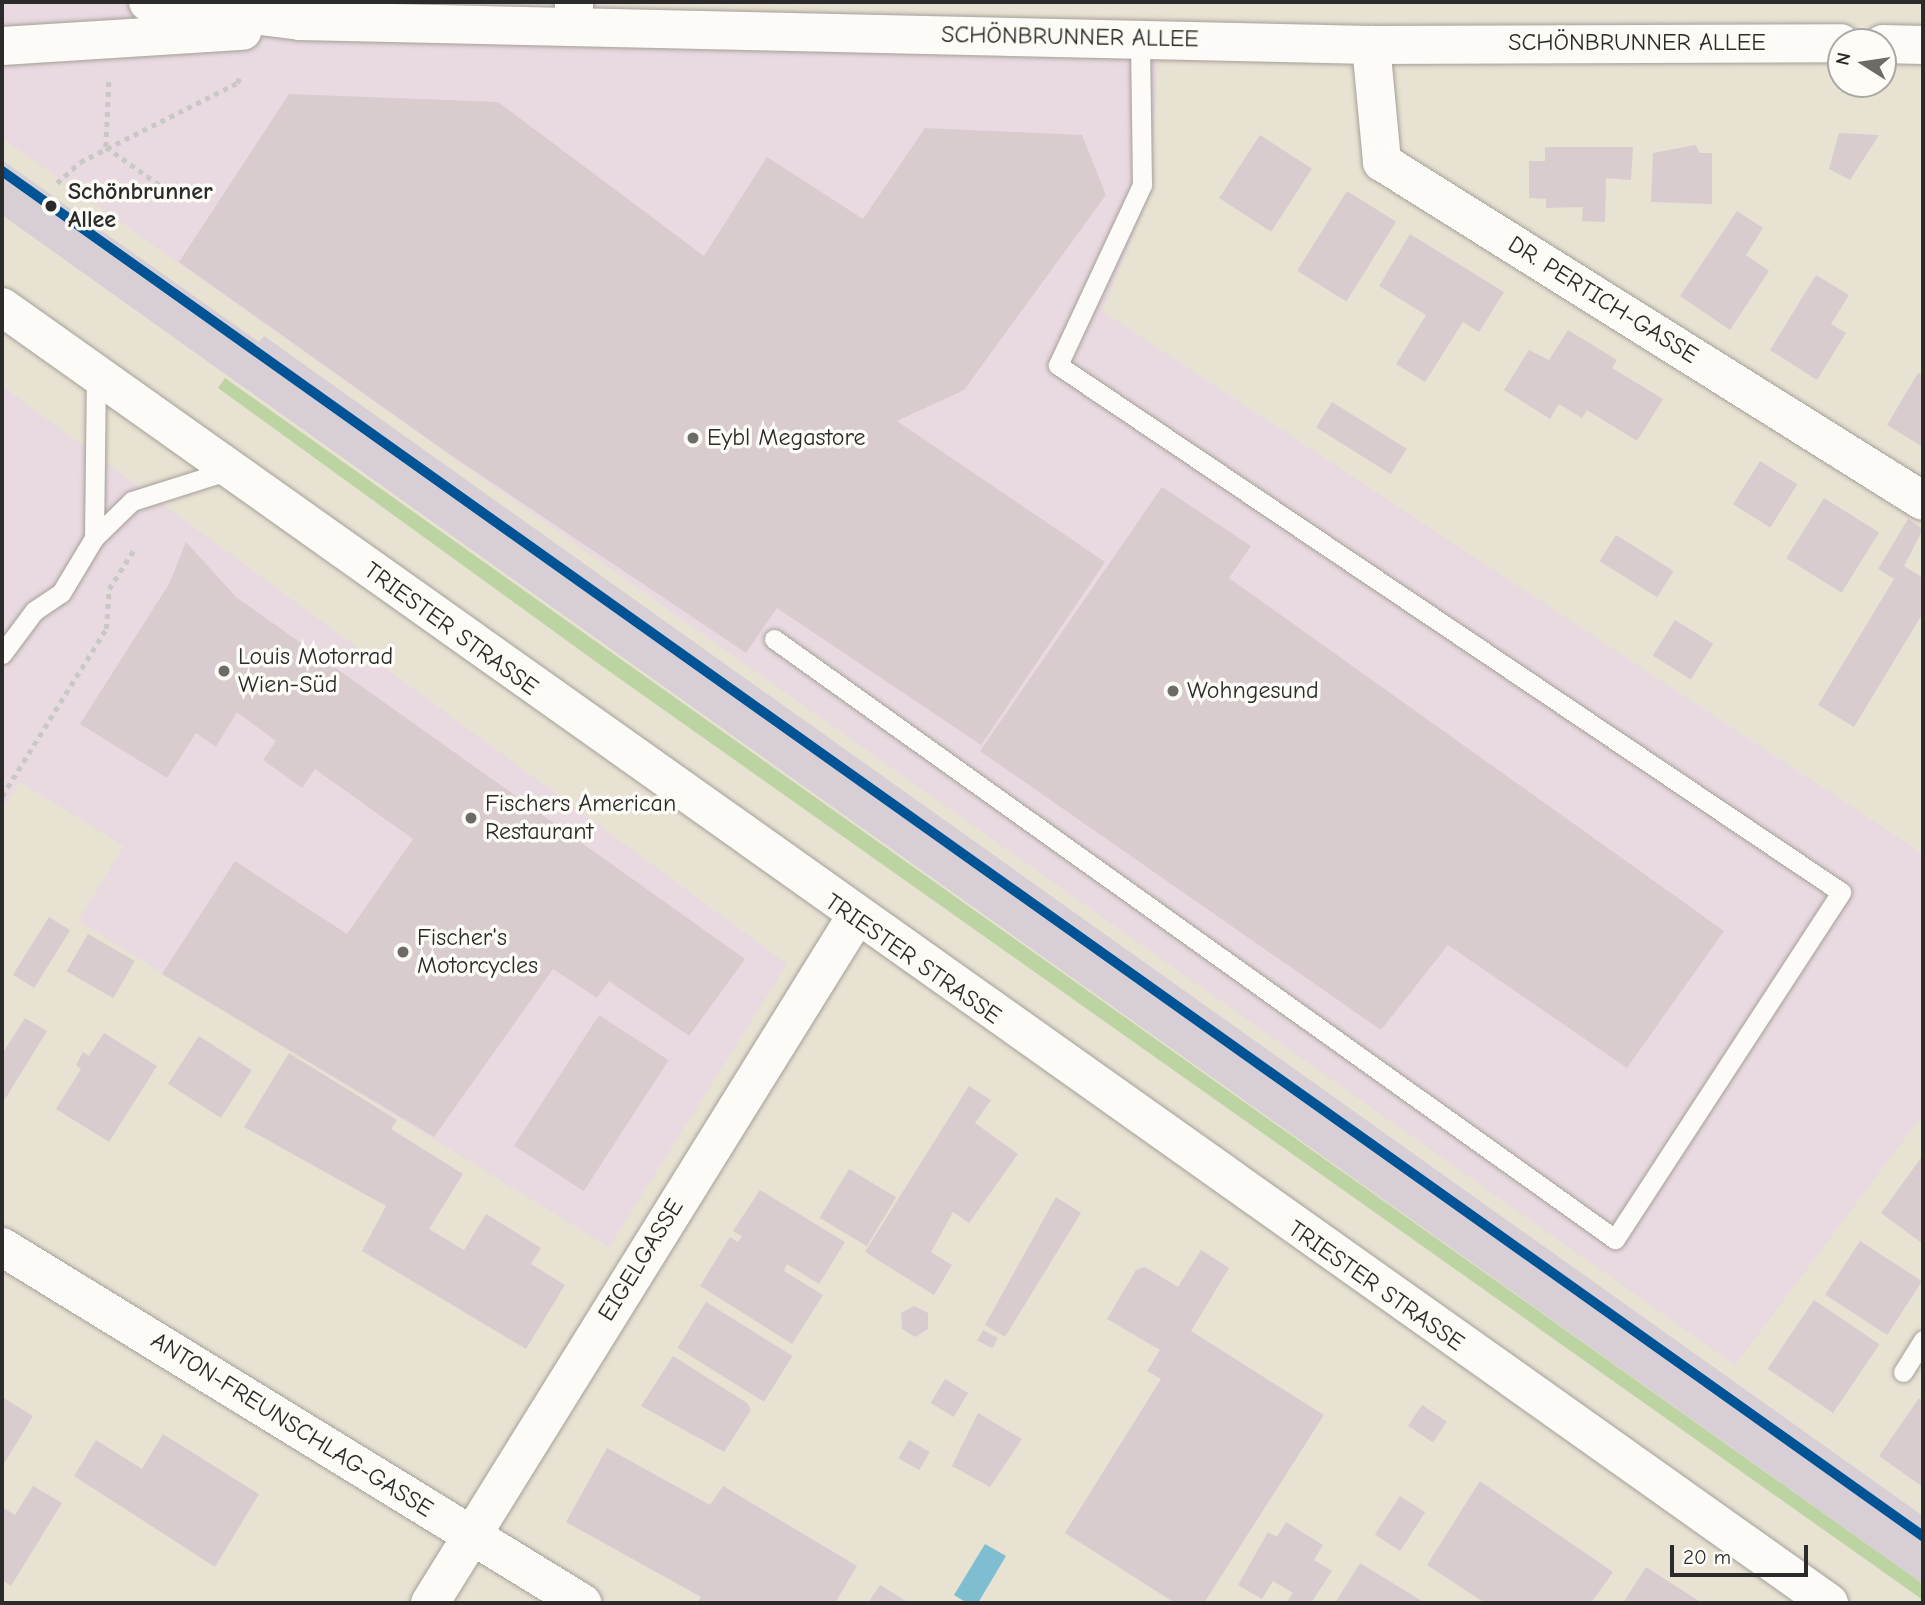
<!DOCTYPE html>
<meta charset="utf-8">
<style>
body{margin:0}
#map{position:relative;width:1925px;height:1605px;overflow:hidden;background:#e8e2d3;font-family:"Comic Neue",sans-serif}
div>[style]{position:absolute}
.built>*{inset:0;background:#e9d9e1}
.industrial>*{inset:0;background:#d7cfd5}
.green>*{inset:0;background:#bcd4a1}
.water>*{inset:0;background:#7ebed0}
.building>*{inset:0;background:#d8cccf;transform-origin:0 0}
.path>*{height:4.5px;margin-top:-2.25px;transform-origin:0;background:repeating-linear-gradient(90deg,#c9c8c5 0 5px,transparent 0 10px)}
.roads{filter:drop-shadow(0 0 2px #a4a098) drop-shadow(0 0 2px #a4a098)}
.service>*{height:19px;margin:-9.5px;padding:0 9.5px;transform-origin:9.5px;border-radius:9.5px;background:#fcfbf8}
.minor>*{height:38px;margin:-19px;padding:0 19px;transform-origin:19px;border-radius:19px;background:#fcfbf8}
.secondary>*{height:38px;margin:-19px;padding:0 19px;transform-origin:19px;border-radius:19px;background:#fcfbf8}
.primary>*{height:38px;margin:-19px;padding:0 19px;transform-origin:19px;border-radius:19px;background:#fcfbf8}
.rail-1>*{height:10px;margin:-5px;padding:0 5px;transform-origin:5px;border-radius:5px;background:#005395}
.dots>*{width:19px;height:19px;translate:-50% -50%;box-sizing:border-box;border:4px solid #fdfcf7;border-radius:50%}
span{translate:-50% -50%;white-space:nowrap;text-align:center;line-height:1.15;-webkit-text-stroke:7px #fdfcf7;paint-order:stroke}
.street-label{font-size:24px;color:#2b2b2b}
.stop-label{font-size:24px;color:#2b2b2b;font-weight:700}
.left{translate:0 -50%;text-align:left}
.poi-label{font-size:24px;color:#2b2b2b}
.frame{position:absolute;inset:0;border:4px solid #2b2b2b;pointer-events:none}
.north{position:absolute;left:1827px;top:28px;width:70px;height:70px;box-sizing:border-box;background:#fdfcf7;border:2px solid #a9a8a5;border-radius:50%;rotate:282deg;font-size:19px;font-weight:700;line-height:28px;text-align:center;color:#2b2b2b}
.north::after{content:'';display:block;margin:auto;width:24px;height:32px;background:#6d6b66;clip-path:polygon(50% 0,100% 100%,50% 72%,0 100%)}
.scale{position:absolute;left:1670px;top:1545px;width:138px;height:32px;box-sizing:border-box;border:4px solid #2b2b2b;border-top:0;padding-left:9px;font-size:21px;line-height:24px;white-space:nowrap;color:#2b2b2b;-webkit-text-stroke:5px #fdfcf7;paint-order:stroke}
</style>
<div id="map">
<div class="built">
<div style="clip-path:polygon(2px 2px,568px 2px,1158px 57px,1150px 194px,1102px 311px,1923px 854px,1923px 1114px,1735px 1365px,2px 138px)"></div>
<div style="clip-path:polygon(2px 386px,787px 964px,609px 1247px,78px 921px,124px 846px,20px 782px,2px 810px)"></div>
</div>
<div class="industrial">
<div style="clip-path:polygon(2px 160px,259px 342px,264px 336px,1923px 1516px,1923px 1584px,2px 215px)"></div>
</div>
<div class="green">
<div style="clip-path:polygon(225px 378px,1923px 1584px,1923px 1600px,599px 664px,218px 388px)"></div>
</div>
<div class="water">
<div style="clip-path:polygon(985px 1544px,1006px 1556px,978px 1603px,967px 1603px,954px 1595px)"></div>
</div>
<div class="building">
<div style="clip-path:polygon(289px 94px,498px 102px,704px 256px,767px 157px,863px 219px,925px 128px,1082px 135px,1106px 195px,964px 390px,897px 421px,1105px 562px,981px 745px,777px 608px,746px 653px,452px 456px,179px 262px)"></div>
<div style="clip-path:polygon(1839px 133px,1879px 135px,1850px 180px,1829px 169px)"></div>
<div style="left:1260px;top:135px;width:62px;height:75px;rotate:33deg"></div>
<div style="clip-path:polygon(1695px 145px,1700px 153px,1712px 153px,1712px 204px,1651px 202px,1653px 153px)"></div>
<div style="clip-path:polygon(1545px 147px,1633px 147px,1631px 180px,1606px 178px,1605px 222px,1582px 221px,1583px 207px,1546px 208px,1546px 199px,1529px 198px,1529px 161px,1545px 161px)"></div>
<div style="left:1347px;top:191px;width:58px;height:94px;rotate:32deg"></div>
<div style="clip-path:polygon(1737px 211px,1763px 228px,1746px 255px,1769px 271px,1730px 330px,1680px 296px)"></div>
<div style="clip-path:polygon(1410px 234px,1504px 292px,1479px 332px,1463px 322px,1425px 382px,1396px 364px,1426px 315px,1379px 286px)"></div>
<div style="clip-path:polygon(1816px 275px,1849px 295px,1831px 324px,1846px 333px,1817px 380px,1770px 350px)"></div>
<div style="clip-path:polygon(1568px 330px,1617px 360px,1612px 368px,1663px 399px,1637px 441px,1587px 410px,1582px 418px,1559px 404px,1550px 419px,1504px 390px,1529px 350px,1549px 360px)"></div>
<div style="clip-path:polygon(1918px 373px,1923px 376px,1923px 447px,1887px 425px)"></div>
<div style="left:1332px;top:402px;width:88px;height:30px;rotate:32deg"></div>
<div style="left:1760px;top:461px;width:44px;height:51px;rotate:32deg"></div>
<div style="clip-path:polygon(1162px 487px,1251px 546px,1229px 578px,1724px 931px,1627px 1068px,1448px 945px,1381px 1030px,980px 751px)"></div>
<div style="left:1824px;top:498px;width:65px;height:71px;rotate:32deg"></div>
<div style="clip-path:polygon(1908px 519px,1923px 529px,1904px 566px,1923px 578px,1923px 613px,1854px 727px,1818px 705px,1894px 579px,1878px 569px)"></div>
<div style="left:1616px;top:535px;width:68px;height:31px;rotate:32deg"></div>
<div style="clip-path:polygon(186px 542px,236px 597px,745px 959px,689px 1036px,609px 981px,597px 998px,553px 969px,434px 1137px,162px 974px,235px 861px,347px 934px,413px 839px,315px 769px,302px 788px,263px 760px,276px 741px,237px 712px,216px 747px,196px 733px,167px 778px,80px 724px,169px 584px)"></div>
<div style="left:1675px;top:620px;width:45px;height:42px;rotate:32deg"></div>
<div style="left:49px;top:917px;width:25px;height:68px;rotate:32deg"></div>
<div style="left:88px;top:934px;width:54px;height:43px;rotate:30deg"></div>
<div style="left:599px;top:1015px;width:83px;height:156px;rotate:33deg"></div>
<div style="clip-path:polygon(25px 1018px,47px 1031px,2px 1104px,2px 1054px)"></div>
<div style="clip-path:polygon(104px 1033px,157px 1066px,109px 1142px,56px 1109px,81px 1069px,76px 1065px,83px 1052px,89px 1056px)"></div>
<div style="left:199px;top:1036px;width:63px;height:57px;rotate:33deg"></div>
<div style="clip-path:polygon(289px 1053px,397px 1120px,391px 1129px,463px 1174px,429px 1229px,464px 1250px,486px 1214px,541px 1248px,531px 1264px,565px 1285px,526px 1349px,362px 1251px,386px 1206px,244px 1127px)"></div>
<div style="clip-path:polygon(969px 1086px,991px 1100px,975px 1123px,1018px 1154px,969px 1223px,953px 1212px,931px 1252px,952px 1265px,934px 1295px,865px 1252px)"></div>
<div style="clip-path:polygon(1923px 1155px,1923px 1244px,1881px 1213px)"></div>
<div style="left:849px;top:1169px;width:55px;height:57px;rotate:31deg"></div>
<div style="clip-path:polygon(760px 1190px,845px 1242px,819px 1284px,787px 1264px,784px 1271px,823px 1295px,792px 1344px,700px 1286px,730px 1237px,738px 1242px,742px 1236px,733px 1231px)"></div>
<div style="clip-path:polygon(1056px 1197px,1081px 1213px,1005px 1337px,985px 1325px)"></div>
<div style="left:1860px;top:1241px;width:74px;height:64px;rotate:33deg"></div>
<div style="clip-path:polygon(1201px 1250px,1229px 1268px,1191px 1331px,1324px 1415px,1204px 1603px,1175px 1603px,1065px 1533px,1161px 1379px,1147px 1371px,1160px 1350px,1107px 1319px,1136px 1270px,1145px 1267px,1178px 1287px)"></div>
<div style="left:1814px;top:1300px;width:79px;height:83px;rotate:34deg"></div>
<div style="left:706px;top:1302px;width:102px;height:54px;rotate:32deg"></div>
<div style="clip-path:polygon(914px 1306px,928px 1313px,928px 1329px,915px 1337px,902px 1329px,901px 1313px)"></div>
<div style="left:983px;top:1330px;width:17px;height:12px;rotate:28deg"></div>
<div style="clip-path:polygon(673px 1356px,747px 1403px,751px 1410px,724px 1452px,641px 1406px)"></div>
<div style="left:945px;top:1379px;width:27px;height:28px;rotate:31deg"></div>
<div style="clip-path:polygon(2px 1397px,33px 1416px,2px 1467px)"></div>
<div style="clip-path:polygon(1919px 1398px,1923px 1401px,1923px 1487px,1879px 1456px)"></div>
<div style="left:1422px;top:1405px;width:30px;height:25px;rotate:34deg"></div>
<div style="clip-path:polygon(978px 1413px,1022px 1439px,990px 1487px,952px 1466px)"></div>
<div style="clip-path:polygon(163px 1434px,259px 1494px,215px 1567px,74px 1476px,96px 1440px,142px 1469px)"></div>
<div style="left:909px;top:1440px;width:24px;height:21px;rotate:30deg"></div>
<div style="clip-path:polygon(607px 1448px,710px 1505px,723px 1486px,857px 1566px,835px 1603px,697px 1603px,701px 1597px,566px 1522px)"></div>
<div style="clip-path:polygon(1480px 1481px,1613px 1572px,1591px 1603px,1485px 1603px,1427px 1565px)"></div>
<div style="clip-path:polygon(33px 1486px,62px 1503px,11px 1586px,2px 1580px,2px 1507px,15px 1515px)"></div>
<div style="left:1400px;top:1496px;width:30px;height:46px;rotate:33deg"></div>
<div style="clip-path:polygon(1286px 1522px,1323px 1545px,1314px 1560px,1332px 1571px,1311px 1603px,1286px 1603px,1293px 1593px,1273px 1581px,1262px 1599px,1238px 1585px,1268px 1532px,1277px 1537px)"></div>
<div style="clip-path:polygon(1360px 1563px,1425px 1603px,1335px 1603px)"></div>
<div style="clip-path:polygon(1646px 1567px,1702px 1603px,1623px 1603px)"></div>
<div style="clip-path:polygon(880px 1585px,909px 1603px,868px 1603px)"></div>
</div>
<div class="path">
<div style="left:109px;top:82px;width:65px;rotate:92.6deg"></div>
<div style="left:106px;top:147px;width:75px;rotate:35.2deg"></div>
<div style="left:57px;top:183px;width:31px;rotate:-42deg"></div>
<div style="left:80px;top:162px;width:176px;rotate:-26.7deg"></div>
<div style="left:237px;top:83px;width:10px;rotate:-61deg"></div>
<div style="left:2px;top:796px;width:197px;rotate:-58.1deg"></div>
<div style="left:106px;top:629px;width:40px;rotate:-85.7deg"></div>
<div style="left:109px;top:589px;width:45px;rotate:-57.7deg"></div>
</div>
<div class="roads">
<div class="service">
<div style="left:94px;top:538px;width:162px;rotate:-89.3deg"></div>
<div style="left:774px;top:639px;width:1033px;rotate:35.51deg"></div>
<div style="left:1615px;top:1239px;width:414px;rotate:-56.9deg"></div>
<div style="left:1841px;top:892px;width:944px;rotate:-146.06deg"></div>
<div style="left:1058px;top:365px;width:199px;rotate:-65deg"></div>
<div style="left:1142px;top:185px;width:147px;rotate:-90.8deg"></div>
<div style="left:2px;top:654px;width:54px;rotate:-53.3deg"></div>
<div style="left:34px;top:611px;width:32px;rotate:-34deg"></div>
<div style="left:61px;top:593px;width:64px;rotate:-59deg"></div>
<div style="left:94px;top:538px;width:53px;rotate:-44.2deg"></div>
<div style="left:132px;top:501px;width:103px;rotate:-17.6deg"></div>
<div style="left:1903px;top:1372px;width:38px;rotate:-58deg"></div>
</div>
<div class="minor">
<div style="left:573px;top:24px;width:22px;rotate:-87deg"></div>
<div style="left:1371px;top:45px;width:118px;rotate:84.6deg"></div>
<div style="left:1382px;top:162px;width:638px;rotate:32.07deg"></div>
<div style="left:2px;top:1247px;width:681px;rotate:31.54deg"></div>
<div style="left:430px;top:1603px;width:806px;rotate:-58.18deg"></div>
</div>
<div class="secondary">
<div style="left:148px;top:2px;width:153px;rotate:7.1deg"></div>
<div style="left:300px;top:21px;width:1071px;rotate:1.28deg"></div>
<div style="left:1371px;top:45px;width:470px;rotate:-0.2deg"></div>
<div style="left:1883px;top:44px;width:40px;rotate:1.4deg"></div>
<div style="left:2px;top:46px;width:241px;rotate:-3.6deg"></div>
</div>
<div class="primary">
<div style="left:2px;top:307px;width:2240px;rotate:35.35deg"></div>
</div>
</div>
<div class="rail-1">
<div style="left:2px;top:171px;width:2357px;rotate:35.4deg"></div>
</div>
<div class="dots">
<div style="left:51px;top:206px;background:#2b2b2b"></div>
<div style="left:693px;top:438px;background:#6d6b66"></div>
<div style="left:224px;top:671px;background:#6d6b66"></div>
<div style="left:1173px;top:691px;background:#6d6b66"></div>
<div style="left:471px;top:818px;background:#6d6b66"></div>
<div style="left:403px;top:952px;background:#6d6b66"></div>
</div>
<div class="street-label">
<span style="left:1070px;top:37px;rotate:1deg">SCHÖNBRUNNER ALLEE</span>
<span style="left:1637px;top:43px">SCHÖNBRUNNER ALLEE</span>
<span style="left:1603px;top:300px;rotate:32deg">DR. PERTICH-GASSE</span>
<span style="left:451px;top:629px;rotate:36deg">TRIESTER STRASSE</span>
<span style="left:913px;top:959px;rotate:35deg">TRIESTER STRASSE</span>
<span style="left:641px;top:1260px;rotate:-58deg">EIGELGASSE</span>
<span style="left:1376px;top:1286px;rotate:35deg">TRIESTER STRASSE</span>
<span style="left:292px;top:1425px;rotate:32deg">ANTON-FREUNSCHLAG-GASSE</span>
</div>
<div class="stop-label">
<span class="left" style="left:68px;top:206px">Schönbrunner<br>Allee</span>
</div>
<div class="poi-label">
<span class="left" style="left:707px;top:438px">Eybl Megastore</span>
<span class="left" style="left:238px;top:671px">Louis Motorrad<br>Wien-Süd</span>
<span class="left" style="left:1187px;top:691px">Wohngesund</span>
<span class="left" style="left:485px;top:818px">Fischers American<br>Restaurant</span>
<span class="left" style="left:417px;top:952px">Fischer's<br>Motorcycles</span>
</div>
<div class="frame"></div>
<div class="north">N</div>
<div class="scale">20 m</div>
</div>
